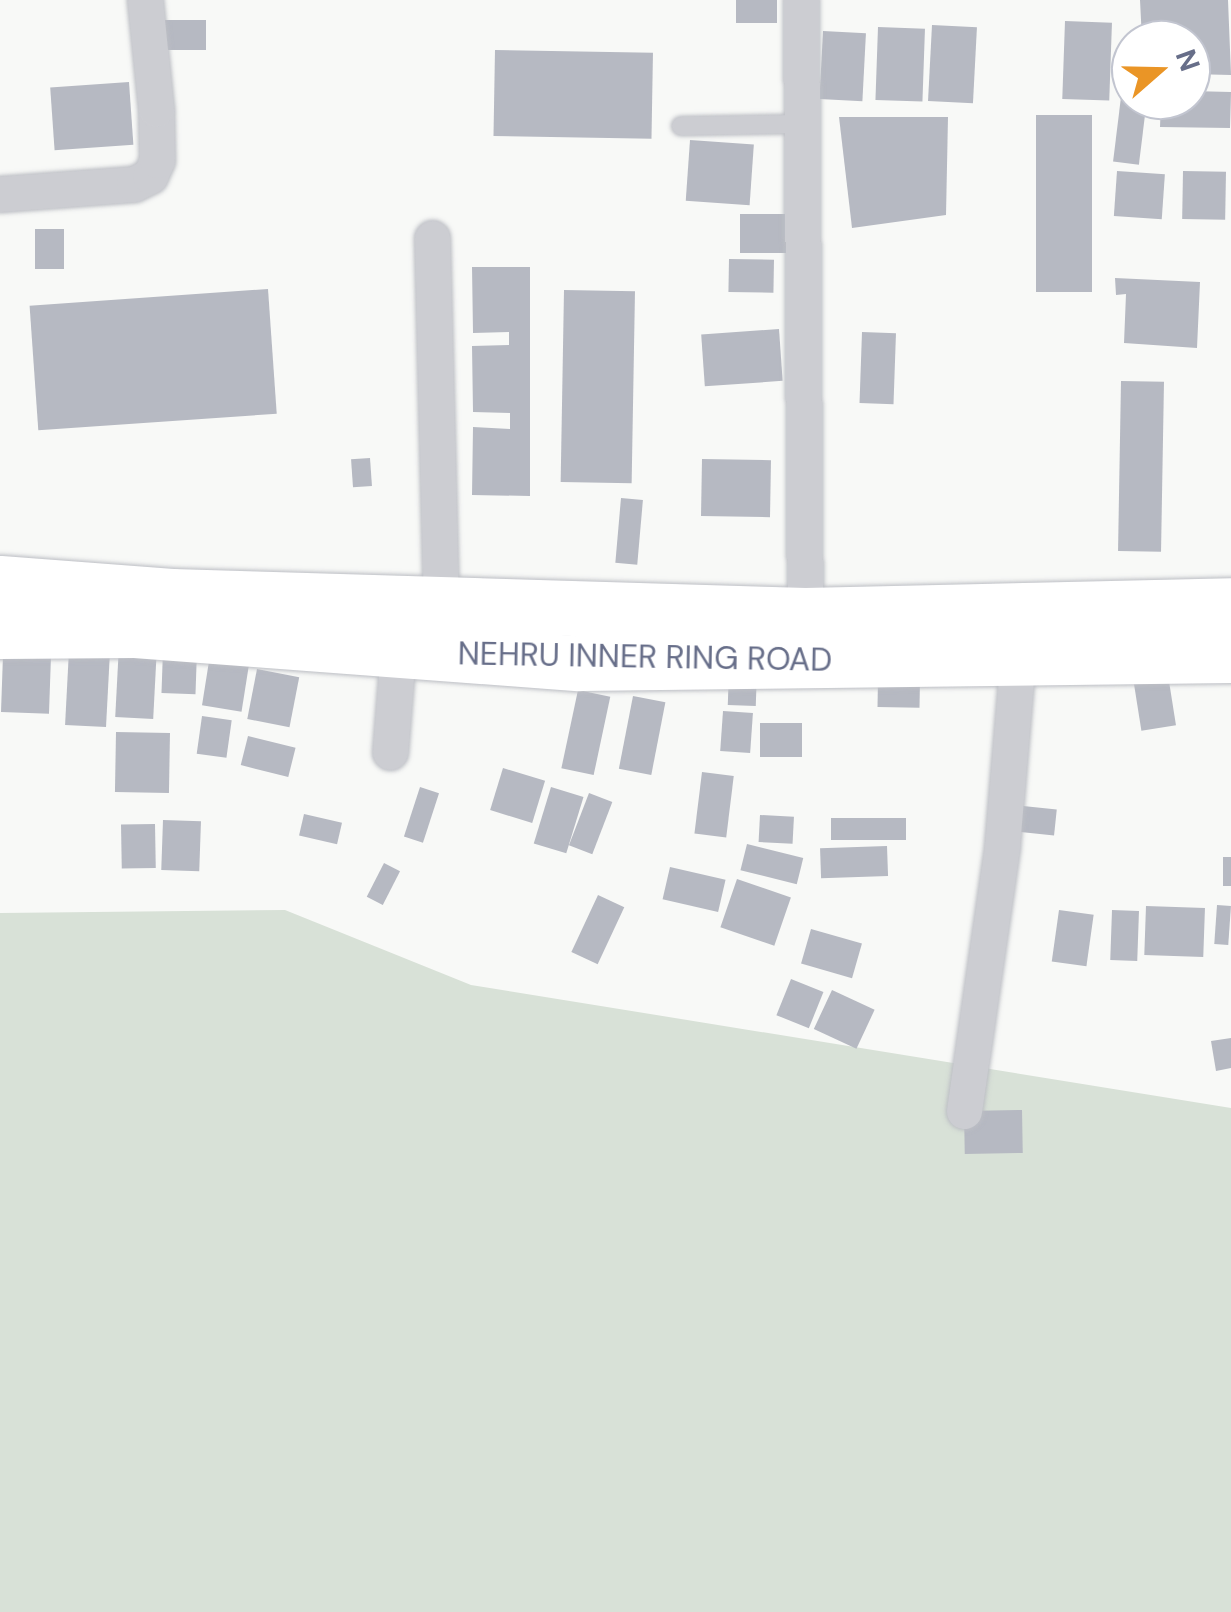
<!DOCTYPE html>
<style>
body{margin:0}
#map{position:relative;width:1231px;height:1612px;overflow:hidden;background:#f8f9f7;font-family:"DM Sans",sans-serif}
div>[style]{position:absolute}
.green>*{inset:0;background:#d8e1d7}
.building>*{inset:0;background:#b6b9c2;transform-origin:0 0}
.roads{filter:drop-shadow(0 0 2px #bcbec4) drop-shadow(0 0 2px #bcbec4)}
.lane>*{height:18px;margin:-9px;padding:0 9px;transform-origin:9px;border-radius:9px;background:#cccdd2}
.street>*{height:35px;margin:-17.5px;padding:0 17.5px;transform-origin:17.5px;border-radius:17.5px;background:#cccdd2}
.primary>*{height:55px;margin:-27.5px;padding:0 27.5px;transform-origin:27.5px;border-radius:27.5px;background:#fff}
span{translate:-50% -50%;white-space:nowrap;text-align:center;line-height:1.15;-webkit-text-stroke:10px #fff;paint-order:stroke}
.street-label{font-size:32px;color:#676e89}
.north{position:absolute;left:1111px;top:20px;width:100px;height:100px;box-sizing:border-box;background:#fff;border:2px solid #c2c5d0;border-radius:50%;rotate:70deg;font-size:28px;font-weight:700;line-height:40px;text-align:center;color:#676e89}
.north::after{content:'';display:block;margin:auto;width:35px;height:45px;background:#ea9526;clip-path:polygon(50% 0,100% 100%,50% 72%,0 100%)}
</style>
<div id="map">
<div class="green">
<div style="clip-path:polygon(285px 910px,471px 985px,1231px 1108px,1231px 1612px,0 1612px,0 913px)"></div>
</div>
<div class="building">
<div style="left:736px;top:0;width:41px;height:23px"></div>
<div style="clip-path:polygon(1140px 0,1228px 0,1231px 75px,1191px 74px,1191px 40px,1142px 40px)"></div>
<div style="left:159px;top:20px;width:47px;height:30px"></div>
<div style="left:1065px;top:21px;width:47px;height:78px;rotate:2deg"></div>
<div style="left:932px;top:25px;width:45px;height:76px;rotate:3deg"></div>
<div style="left:878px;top:27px;width:47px;height:73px;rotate:2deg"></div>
<div style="left:823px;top:31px;width:43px;height:68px;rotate:3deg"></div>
<div style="left:495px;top:50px;width:158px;height:86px;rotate:1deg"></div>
<div style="left:129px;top:82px;width:63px;height:79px;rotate:86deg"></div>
<div style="clip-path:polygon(1191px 91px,1231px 92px,1230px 128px,1160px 127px,1161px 100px,1191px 100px)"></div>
<div style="left:1121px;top:97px;width:26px;height:65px;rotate:7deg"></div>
<div style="left:1036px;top:115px;width:56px;height:177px"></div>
<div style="clip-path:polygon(839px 117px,948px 117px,946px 215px,852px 228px)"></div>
<div style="left:690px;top:140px;width:64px;height:61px;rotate:4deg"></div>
<div style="left:1117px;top:171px;width:48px;height:45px;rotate:4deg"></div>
<div style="left:1183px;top:171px;width:43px;height:48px;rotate:1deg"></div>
<div style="left:740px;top:214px;width:51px;height:39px"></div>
<div style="left:35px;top:229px;width:29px;height:40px"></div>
<div style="left:729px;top:259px;width:45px;height:33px;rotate:1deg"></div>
<div style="clip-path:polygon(472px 267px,530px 267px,530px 496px,472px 495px,473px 427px,510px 429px,510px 413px,473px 412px,472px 346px,509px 345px,509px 332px,473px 333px)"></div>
<div style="clip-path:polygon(1115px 278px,1200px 282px,1197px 348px,1124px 343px,1126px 294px,1116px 295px)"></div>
<div style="left:268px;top:289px;width:125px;height:239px;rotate:86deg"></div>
<div style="left:564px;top:290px;width:71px;height:192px;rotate:1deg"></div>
<div style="left:779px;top:329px;width:52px;height:78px;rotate:86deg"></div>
<div style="left:862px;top:332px;width:34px;height:71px;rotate:2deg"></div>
<div style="left:1121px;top:381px;width:43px;height:170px;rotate:1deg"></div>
<div style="left:370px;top:458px;width:28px;height:19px;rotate:86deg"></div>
<div style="left:702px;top:459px;width:69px;height:57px;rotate:1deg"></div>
<div style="left:621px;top:498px;width:22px;height:65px;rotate:5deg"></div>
<div style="left:119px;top:645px;width:38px;height:72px;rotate:3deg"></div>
<div style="left:69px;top:650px;width:41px;height:75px;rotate:3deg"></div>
<div style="left:163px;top:650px;width:34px;height:43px;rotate:2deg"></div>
<div style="left:3px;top:655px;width:48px;height:57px;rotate:2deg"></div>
<div style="left:210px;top:655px;width:40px;height:51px;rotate:9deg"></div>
<div style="left:257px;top:669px;width:43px;height:51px;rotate:11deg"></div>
<div style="left:729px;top:670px;width:28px;height:35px;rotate:2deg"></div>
<div style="left:1168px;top:675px;width:51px;height:35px;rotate:81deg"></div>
<div style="left:878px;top:679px;width:42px;height:28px;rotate:1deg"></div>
<div style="left:578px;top:690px;width:33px;height:80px;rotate:12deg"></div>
<div style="left:633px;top:696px;width:33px;height:74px;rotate:11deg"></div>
<div style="left:723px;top:711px;width:30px;height:40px;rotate:4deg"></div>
<div style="left:202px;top:716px;width:30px;height:38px;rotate:8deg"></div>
<div style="left:760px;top:723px;width:42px;height:34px"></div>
<div style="left:116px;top:732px;width:54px;height:60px;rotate:1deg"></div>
<div style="left:248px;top:736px;width:49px;height:30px;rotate:14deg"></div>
<div style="left:503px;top:768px;width:44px;height:44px;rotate:17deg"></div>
<div style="left:702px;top:772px;width:32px;height:62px;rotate:7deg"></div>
<div style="left:420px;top:787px;width:20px;height:52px;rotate:18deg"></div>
<div style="left:551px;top:787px;width:34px;height:59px;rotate:17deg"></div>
<div style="left:589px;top:793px;width:25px;height:56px;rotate:21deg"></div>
<div style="left:1013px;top:805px;width:44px;height:26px;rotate:6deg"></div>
<div style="left:304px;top:814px;width:39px;height:22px;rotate:13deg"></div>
<div style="left:760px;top:815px;width:34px;height:27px;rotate:3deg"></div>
<div style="left:831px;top:818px;width:75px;height:22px"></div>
<div style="left:163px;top:820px;width:38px;height:50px;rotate:2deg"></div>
<div style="left:155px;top:824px;width:44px;height:34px;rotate:89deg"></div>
<div style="left:747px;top:844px;width:58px;height:27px;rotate:14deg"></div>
<div style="left:887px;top:846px;width:30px;height:67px;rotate:88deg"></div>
<div style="left:1223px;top:857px;width:8px;height:29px"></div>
<div style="left:384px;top:863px;width:18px;height:38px;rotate:27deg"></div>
<div style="left:670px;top:867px;width:57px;height:33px;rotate:13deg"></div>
<div style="left:737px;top:879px;width:57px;height:51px;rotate:19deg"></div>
<div style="left:598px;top:895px;width:29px;height:63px;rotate:25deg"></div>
<div style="left:1217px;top:905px;width:14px;height:39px;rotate:4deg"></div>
<div style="left:1146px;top:906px;width:59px;height:49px;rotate:2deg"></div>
<div style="left:1059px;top:910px;width:35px;height:52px;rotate:8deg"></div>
<div style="left:1112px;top:910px;width:27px;height:50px;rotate:2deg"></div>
<div style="left:811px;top:929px;width:53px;height:36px;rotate:16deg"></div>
<div style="left:791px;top:979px;width:35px;height:39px;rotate:22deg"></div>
<div style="left:832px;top:990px;width:47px;height:43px;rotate:25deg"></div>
<div style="clip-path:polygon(1231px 1038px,1231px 1068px,1216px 1071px,1211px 1041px)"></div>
<div style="left:1022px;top:1110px;width:43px;height:58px;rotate:89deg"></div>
</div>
<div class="roads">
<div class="lane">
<div style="left:681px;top:126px;width:120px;rotate:-1deg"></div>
</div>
<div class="street">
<div style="left:801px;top:0;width:634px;rotate:89.64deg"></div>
<div style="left:0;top:194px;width:134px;rotate:-4.3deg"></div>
<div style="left:134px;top:184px;width:18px;rotate:-27deg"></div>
<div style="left:150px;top:176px;width:17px;rotate:-66deg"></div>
<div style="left:157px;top:160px;width:51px;rotate:-91.1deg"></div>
<div style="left:156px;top:109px;width:110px;rotate:-95.8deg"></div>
<div style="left:432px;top:238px;width:368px;rotate:88.6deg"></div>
<div style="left:390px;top:752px;width:100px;rotate:-85.4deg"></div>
<div style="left:964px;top:1111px;width:268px;rotate:-81.8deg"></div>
<div style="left:1002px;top:846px;width:191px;rotate:-85.2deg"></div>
</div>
<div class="primary">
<div style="left:0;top:583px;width:172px;rotate:4.3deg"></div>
<div style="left:172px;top:596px;width:633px;rotate:1.72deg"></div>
<div style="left:805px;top:615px;width:426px;rotate:-1.3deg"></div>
<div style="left:0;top:631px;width:135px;rotate:-0.4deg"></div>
<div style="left:135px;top:630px;width:445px;rotate:4.3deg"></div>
<div style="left:579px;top:663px;width:652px;rotate:-0.7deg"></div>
</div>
</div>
<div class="street-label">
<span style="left:645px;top:657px;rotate:1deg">NEHRU INNER RING ROAD</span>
</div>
<div class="north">N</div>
</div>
